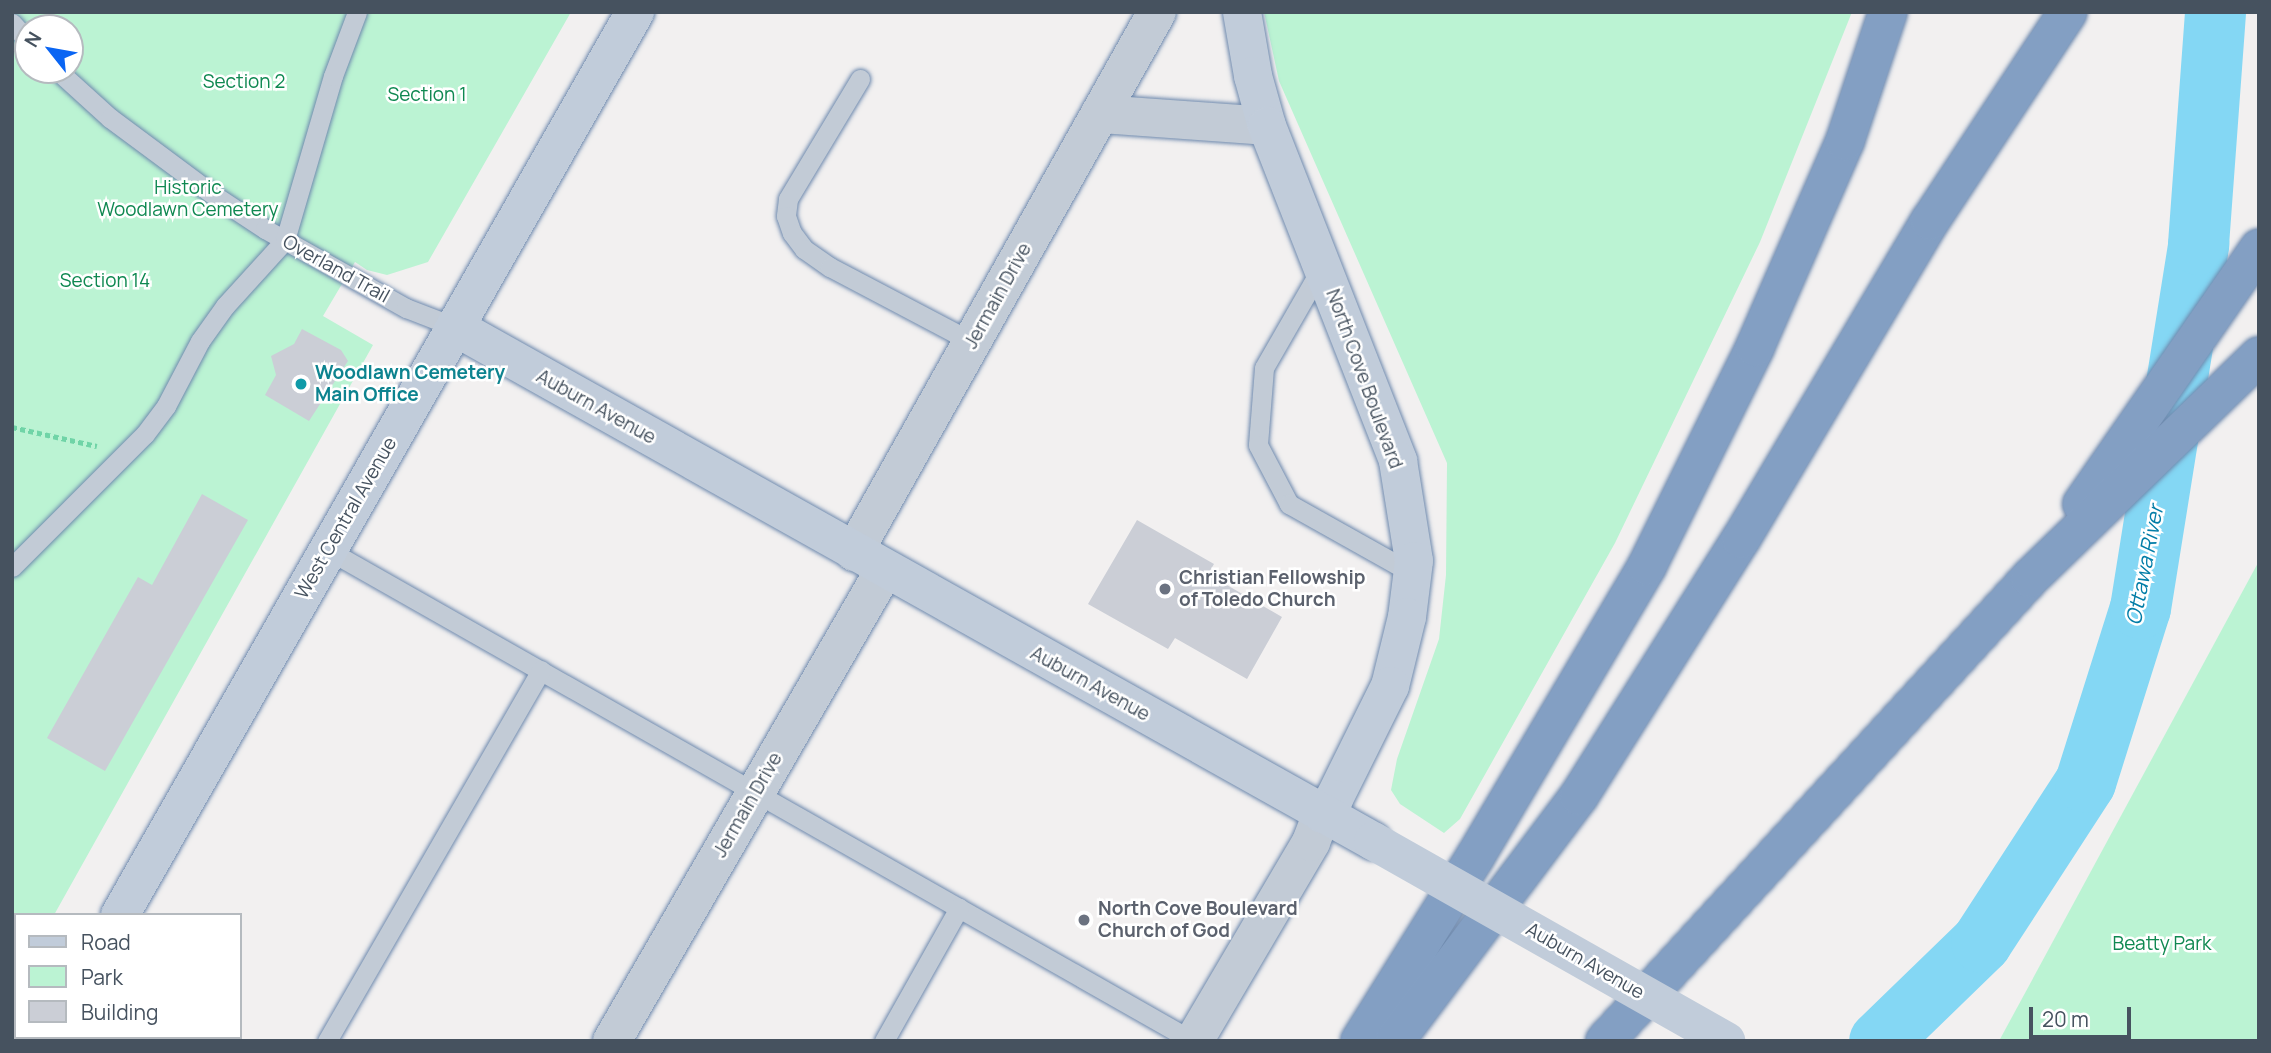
<!DOCTYPE html>
<style>
body{margin:0}
#map{position:relative;width:2271px;height:1053px;overflow:hidden;background:#f2f0f0;font-family:Manrope,sans-serif}
div>[style]{position:absolute}
.green>*{inset:0;background:#bbf3d3}
.river>*{height:61px;margin:-30.5px;padding:0 30.5px;transform-origin:30.5px;border-radius:30.5px;background:#84d7f4}
.building>*{inset:0;background:#cbced6}
.path>*{height:4.5px;margin-top:-2.25px;transform-origin:0;background:repeating-linear-gradient(90deg,#70d4a7 0 5px,transparent 0 8.5px)}
.roads{filter:drop-shadow(0 0 2px #6f8aae) drop-shadow(0 0 2px #6f8aae)}
.lane>*{height:19px;margin:-9.5px;padding:0 9.5px;transform-origin:9.5px;border-radius:9.5px;background:#c2cbd6}
.street>*{height:38px;margin:-19px;padding:0 19px;transform-origin:19px;border-radius:19px;background:#c2cbd6}
.secondary>*{height:38px;margin:-19px;padding:0 19px;transform-origin:19px;border-radius:19px;background:#c1ccda}
.highway>*{height:38px;margin:-19px;padding:0 19px;transform-origin:19px;border-radius:19px;background:#839fc3}
.secondary-bridge>*{height:38px;margin:-19px;padding:0 19px;transform-origin:19px;border-radius:19px;background:#c1ccda}
.dots>*{width:19px;height:19px;translate:-50% -50%;box-sizing:border-box;border:4px solid #fff;border-radius:50%}
span{translate:-50% -50%;white-space:nowrap;text-align:center;line-height:1.15;-webkit-text-stroke:5px #fff;paint-order:stroke}
.park-label{font-size:19px;color:#0f8851}
.street-label{font-size:19px;color:#46525f}
.culture-label{font-size:19px;color:#0d838f;font-weight:700}
.left{translate:0 -50%;text-align:left}
.worship-label{font-size:19px;color:#5b616d;font-weight:700}
.water-label{font-size:21px;color:#027da7;font-style:italic}
.frame{position:absolute;inset:0;border:14px solid #46525f;pointer-events:none}
.legend{position:absolute;left:14px;top:913px;width:228px;height:126px;box-sizing:border-box;background:#fff;border:2px solid #b5babf;margin:0;padding:9px 12px;list-style:none;font-size:21px;color:#46525f}
.legend li{display:flex;align-items:center;gap:14px;height:35px}
.legend b{width:35px;border:2px solid #b5babf}
.north{position:absolute;left:14px;top:14px;width:70px;height:70px;box-sizing:border-box;background:#fff;border:2px solid #b5babf;border-radius:50%;rotate:301deg;font-size:19px;font-weight:700;line-height:28px;text-align:center;color:#46525f}
.north::after{content:'';display:block;margin:auto;width:24px;height:32px;background:#0a65f3;clip-path:polygon(50% 0,100% 100%,50% 72%,0 100%)}
.scale{position:absolute;left:2029px;top:1007px;width:102px;height:32px;box-sizing:border-box;border:4px solid #46525f;border-top:0;padding-left:9px;font-size:21px;line-height:24px;white-space:nowrap;color:#46525f;-webkit-text-stroke:5px #fff;paint-order:stroke}
</style>
<div id="map">
<div class="green">
<div style="clip-path:polygon(evenodd,12px 12px,571px 12px,428px 262px,387px 275px,367px 270px,355px 262px,323px 316px,373px 345px,54px 915px,16px 915px,16px 983px,12px 989px,12px 12px,28px 28px,70px 28px,70px 70px,28px 70px,28px 28px)"></div>
<div style="clip-path:polygon(1264px 12px,1852px 12px,1760px 242px,1615px 543px,1460px 819px,1444px 833px,1400px 804px,1391px 790px,1397px 759px,1439px 639px,1446px 575px,1447px 463px,1279px 81px)"></div>
<div style="clip-path:polygon(2259px 561px,2259px 1041px,1999px 1041px)"></div>
</div>
<div class="river">
<div style="left:1879px;top:1041px;width:142px;rotate:-44.1deg"></div>
<div style="left:1981px;top:942px;width:191px;rotate:-57deg"></div>
<div style="left:2085px;top:782px;width:182px;rotate:-72.5deg"></div>
<div style="left:2140px;top:608px;width:369px;rotate:-80.9deg"></div>
<div style="left:2198px;top:244px;width:233px;rotate:-85.8deg"></div>
</div>
<div class="building">
<div style="clip-path:polygon(302px 329px,341px 350px,348px 361px,309px 421px,265px 395px,276px 375px,271px 356px,294px 344px)"></div>
<div style="clip-path:polygon(202px 494px,248px 520px,105px 771px,47px 738px,138px 577px,152px 585px)"></div>
<div style="clip-path:polygon(1137px 520px,1214px 564px,1208px 574px,1282px 617px,1247px 679px,1175px 638px,1168px 649px,1088px 604px)"></div>
</div>
<div class="path">
<div style="left:12px;top:427px;width:87px;rotate:12.6deg"></div>
</div>
<div class="roads">
<div class="lane">
<div style="left:12px;top:23px;width:24px;rotate:48deg"></div>
<div style="left:57px;top:70px;width:72px;rotate:42.2deg"></div>
<div style="left:110px;top:118px;width:131px;rotate:36.6deg"></div>
<div style="left:215px;top:196px;width:60px;rotate:33.4deg"></div>
<div style="left:265px;top:229px;width:162px;rotate:29.3deg"></div>
<div style="left:406px;top:308px;width:53px;rotate:21.2deg"></div>
<div style="left:860px;top:79px;width:140px;rotate:121deg"></div>
<div style="left:788px;top:199px;width:17px;rotate:97deg"></div>
<div style="left:786px;top:216px;width:18px;rotate:71deg"></div>
<div style="left:792px;top:233px;width:20px;rotate:53deg"></div>
<div style="left:804px;top:249px;width:32px;rotate:35deg"></div>
<div style="left:830px;top:267px;width:161px;rotate:27.8deg"></div>
<div style="left:1322px;top:267px;width:116px;rotate:119.9deg"></div>
<div style="left:1264px;top:368px;width:77px;rotate:94.5deg"></div>
<div style="left:1258px;top:445px;width:67px;rotate:62.3deg"></div>
<div style="left:1289px;top:504px;width:141px;rotate:29.3deg"></div>
<div style="left:328px;top:550px;width:995px;rotate:29.58deg"></div>
<div style="left:12px;top:567px;width:188px;rotate:-45deg"></div>
<div style="left:145px;top:434px;width:35px;rotate:-53deg"></div>
<div style="left:166px;top:406px;width:73px;rotate:-62.4deg"></div>
<div style="left:200px;top:341px;width:43px;rotate:-54.5deg"></div>
<div style="left:225px;top:306px;width:89px;rotate:-47.7deg"></div>
<div style="left:285px;top:240px;width:171px;rotate:-73.7deg"></div>
<div style="left:333px;top:76px;width:68px;rotate:-69.4deg"></div>
<div style="left:327px;top:1041px;width:428px;rotate:-60deg"></div>
<div style="left:884px;top:1041px;width:153px;rotate:-60.6deg"></div>
</div>
<div class="street">
<div style="left:1100px;top:114px;width:167px;rotate:4.1deg"></div>
<div style="left:854px;top:552px;width:619px;rotate:-60.7deg"></div>
<div style="left:612px;top:1041px;width:545px;rotate:-59.96deg"></div>
<div style="left:1194px;top:1041px;width:231px;rotate:-59.5deg"></div>
<div style="left:1311px;top:842px;width:30px;rotate:-69deg"></div>
</div>
<div class="secondary">
<div style="left:1242px;top:12px;width:65px;rotate:80.2deg"></div>
<div style="left:1253px;top:76px;width:52px;rotate:74.4deg"></div>
<div style="left:1267px;top:126px;width:360px;rotate:68.6deg"></div>
<div style="left:1398px;top:461px;width:101px;rotate:80.9deg"></div>
<div style="left:1414px;top:561px;width:56px;rotate:97.1deg"></div>
<div style="left:1407px;top:617px;width:71px;rotate:103.8deg"></div>
<div style="left:1390px;top:686px;width:126px;rotate:116.4deg"></div>
<div style="left:1334px;top:799px;width:19px;rotate:129deg"></div>
<div style="left:455px;top:327px;width:1052px;rotate:29.25deg"></div>
<div style="left:120px;top:915px;width:1040px;rotate:-60.3deg"></div>
<div style="left:48px;top:1041px;width:4px;rotate:-63deg"></div>
</div>
<div class="highway">
<div style="left:2082px;top:504px;width:311px;rotate:-55.3deg"></div>
<div style="left:1360px;top:1041px;width:217px;rotate:-58deg"></div>
<div style="left:1475px;top:857px;width:338px;rotate:-59.4deg"></div>
<div style="left:1647px;top:566px;width:244px;rotate:-63.7deg"></div>
<div style="left:1755px;top:347px;width:225px;rotate:-66.4deg"></div>
<div style="left:1845px;top:141px;width:136px;rotate:-71.6deg"></div>
<div style="left:1395px;top:1041px;width:306px;rotate:-53.1deg"></div>
<div style="left:1579px;top:796px;width:304px;rotate:-57.8deg"></div>
<div style="left:1741px;top:539px;width:370px;rotate:-59.3deg"></div>
<div style="left:1930px;top:221px;width:250px;rotate:-56.6deg"></div>
<div style="left:1605px;top:1041px;width:628px;rotate:-47.45deg"></div>
<div style="left:2030px;top:578px;width:319px;rotate:-44.1deg"></div>
</div>
</div>
<div class="secondary-bridge">
<div style="left:1373px;top:841px;width:406px;rotate:29.5deg"></div>
</div>
<div class="dots">
<div style="left:301px;top:384px;background:#0f9aa8"></div>
<div style="left:1165px;top:589px;background:#6b7280"></div>
<div style="left:1084px;top:920px;background:#6b7280"></div>
</div>
<div class="park-label">
<span style="left:244px;top:82px">Section 2</span>
<span style="left:427px;top:95px">Section 1</span>
<span style="left:188px;top:199px">Historic<br>Woodlawn Cemetery</span>
<span style="left:105px;top:281px">Section 14</span>
<span style="left:2162px;top:944px">Beatty Park</span>
</div>
<div class="street-label">
<span style="left:336px;top:269px;rotate:29deg">Overland Trail</span>
<span style="left:998px;top:296px;rotate:-61deg">Jermain Drive</span>
<span style="left:1364px;top:379px;rotate:70deg">North Cove Boulevard</span>
<span style="left:596px;top:407px;rotate:29deg">Auburn Avenue</span>
<span style="left:346px;top:518px;rotate:-60deg">West Central Avenue</span>
<span style="left:1090px;top:684px;rotate:29deg">Auburn Avenue</span>
<span style="left:748px;top:805px;rotate:-60deg">Jermain Drive</span>
<span style="left:1585px;top:961px;rotate:30deg">Auburn Avenue</span>
</div>
<div class="culture-label">
<span class="left" style="left:315px;top:384px">Woodlawn Cemetery<br>Main Office</span>
</div>
<div class="worship-label">
<span class="left" style="left:1179px;top:589px">Christian Fellowship<br>of Toledo Church</span>
<span class="left" style="left:1098px;top:920px">North Cove Boulevard<br>Church of God</span>
</div>
<div class="water-label">
<span style="left:2144px;top:565px;rotate:-79deg">Ottawa River</span>
</div>
<div class="frame"></div>
<ul class="legend">
<li><b style="height:9px;background:#c1ccda"></b>Road</li>
<li><b style="height:19px;background:#bbf3d3"></b>Park</li>
<li><b style="height:19px;background:#cbced6"></b>Building</li>
</ul>
<div class="north">N</div>
<div class="scale">20 m</div>
</div>
